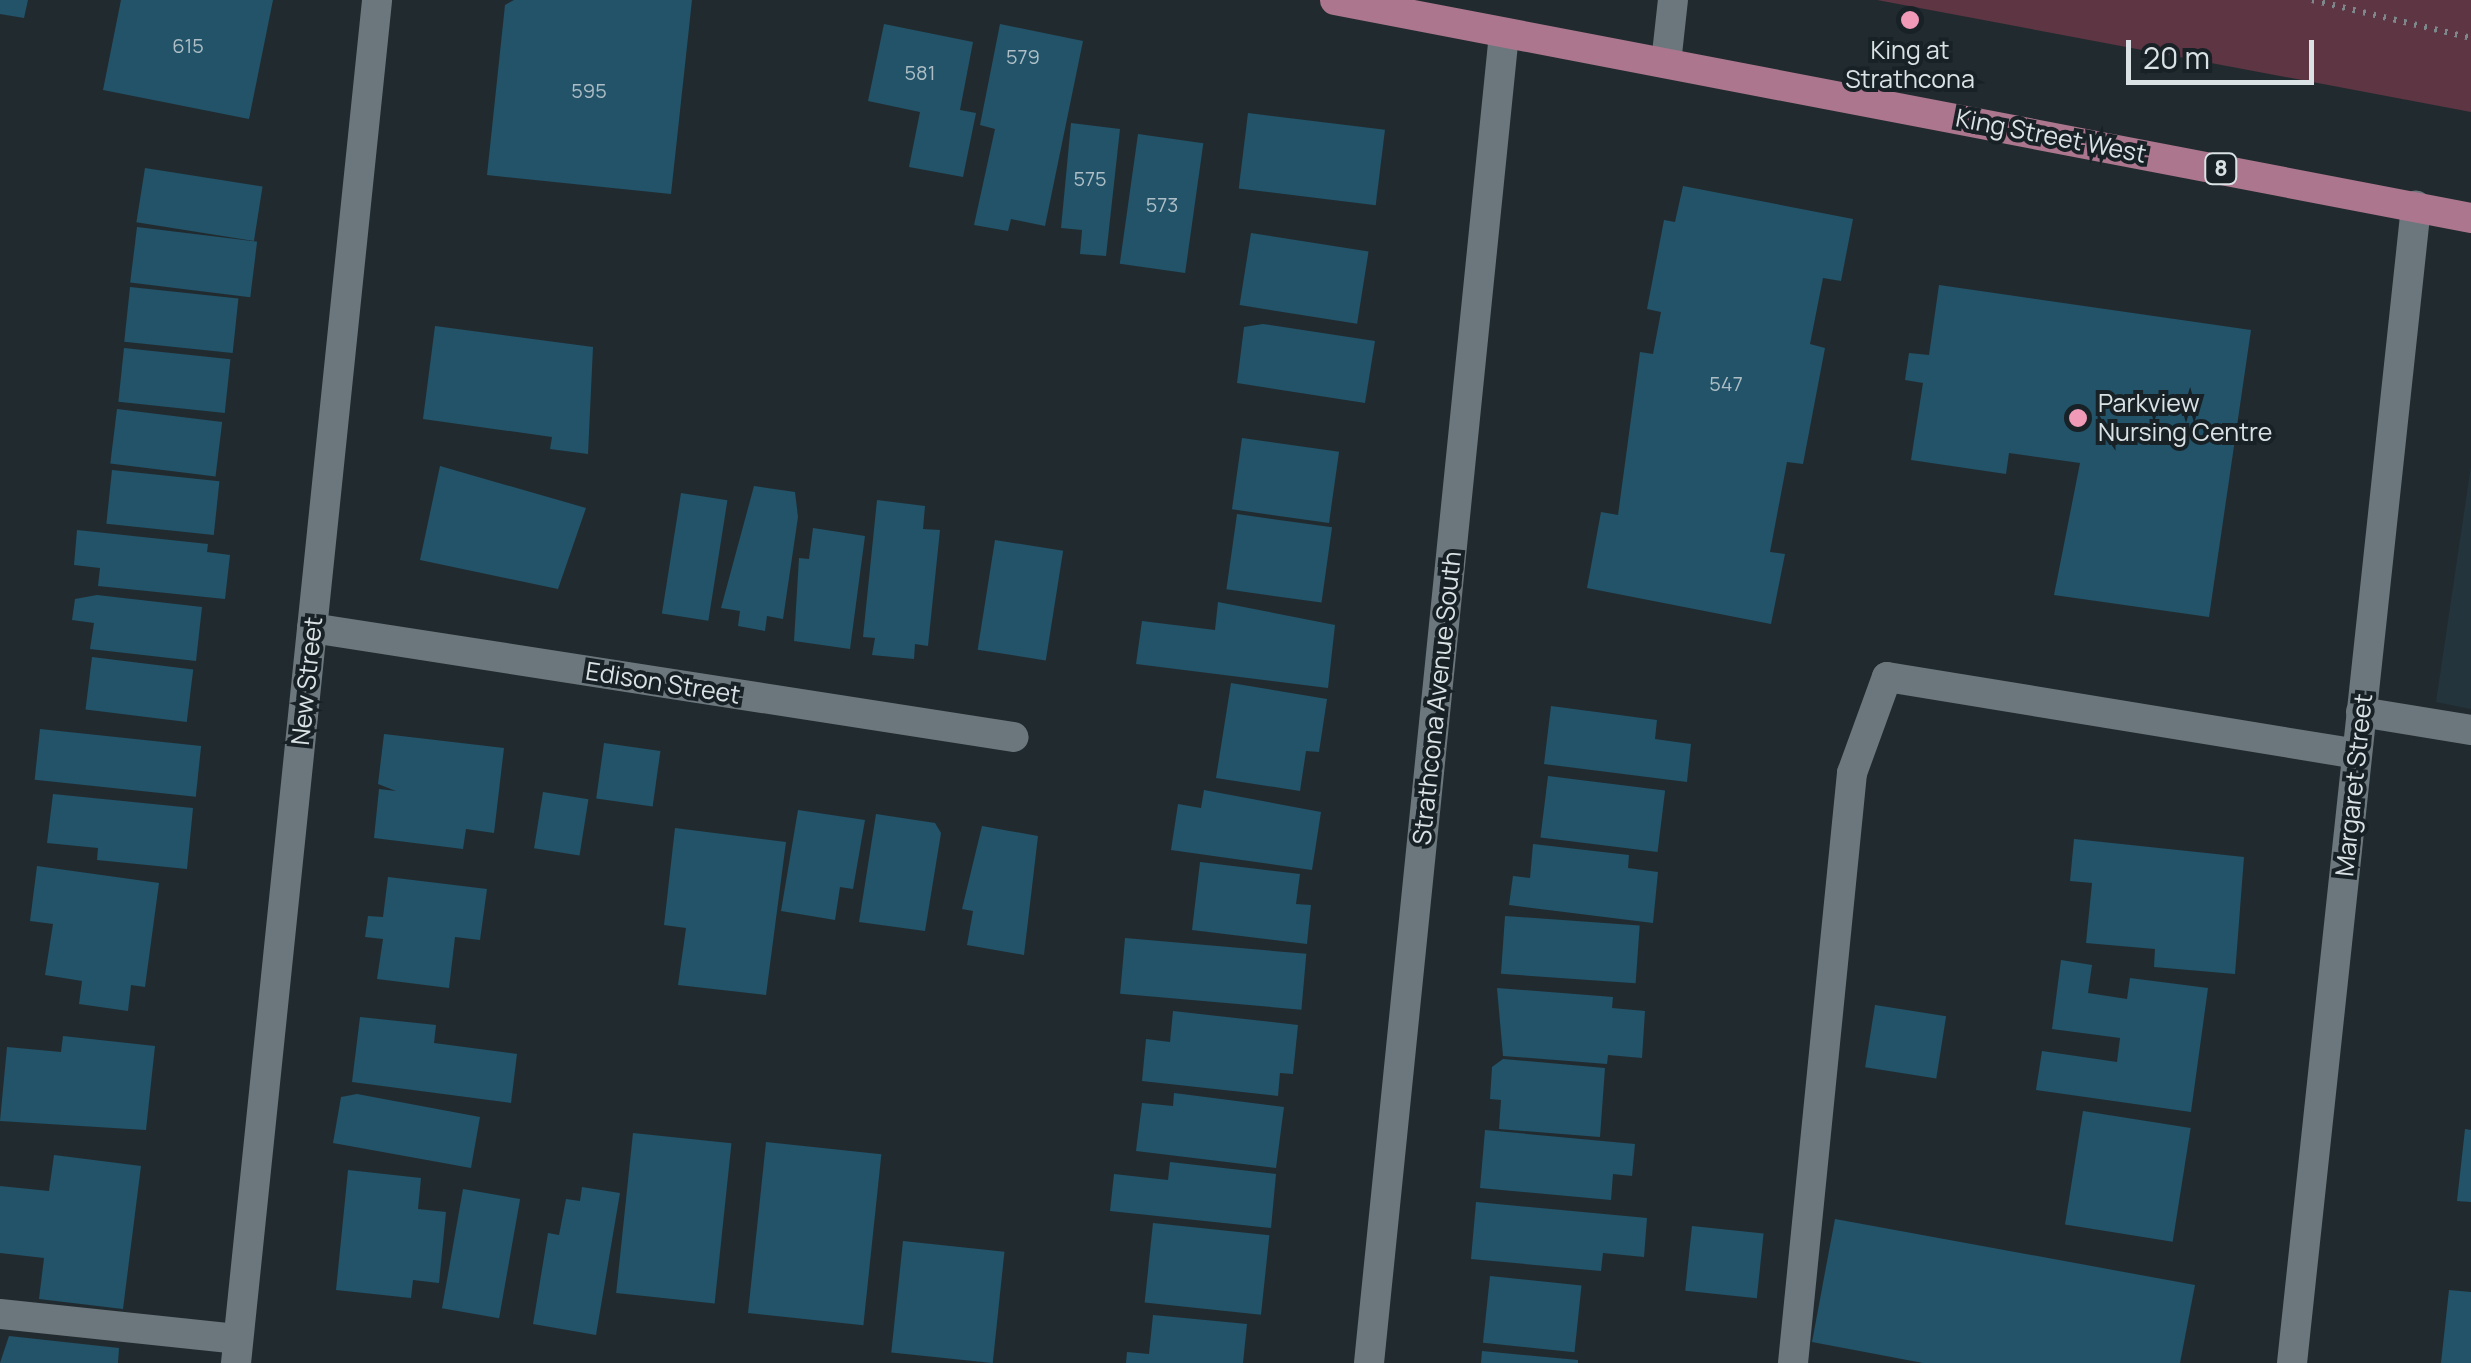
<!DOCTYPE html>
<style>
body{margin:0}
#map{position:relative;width:2471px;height:1363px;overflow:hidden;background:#212b2f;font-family:Manrope,sans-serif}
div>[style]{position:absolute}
.built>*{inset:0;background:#23343c}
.green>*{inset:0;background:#5d3543}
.building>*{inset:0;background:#225369;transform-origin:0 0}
.path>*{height:6px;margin-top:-3px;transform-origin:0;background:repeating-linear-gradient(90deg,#7e878a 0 2.5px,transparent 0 10.5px)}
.minor>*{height:30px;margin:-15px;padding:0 15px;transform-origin:15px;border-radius:15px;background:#6c777d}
.major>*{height:30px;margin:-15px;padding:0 15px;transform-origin:15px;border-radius:15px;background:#ac768e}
.dots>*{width:28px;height:28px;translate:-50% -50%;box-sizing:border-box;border:5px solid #172126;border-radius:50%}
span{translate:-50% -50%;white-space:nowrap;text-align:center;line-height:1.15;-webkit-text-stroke:8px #172126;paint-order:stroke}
.number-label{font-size:20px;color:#adbec6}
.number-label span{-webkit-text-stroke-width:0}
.shield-label span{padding:2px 8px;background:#172126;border:2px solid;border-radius:8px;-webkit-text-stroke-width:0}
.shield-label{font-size:22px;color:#dbe2e5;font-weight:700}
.poi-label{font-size:25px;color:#dbe2e5}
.left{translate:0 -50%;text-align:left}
.street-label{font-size:25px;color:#dbe2e5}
.scale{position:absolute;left:2126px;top:40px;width:188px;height:45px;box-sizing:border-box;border:5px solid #dbe2e5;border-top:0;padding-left:12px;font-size:30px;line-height:35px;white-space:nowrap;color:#dbe2e5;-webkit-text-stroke:8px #172126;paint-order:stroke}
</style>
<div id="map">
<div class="built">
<div style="clip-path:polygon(2471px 466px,2471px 709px,2436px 702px)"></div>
</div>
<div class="green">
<div style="clip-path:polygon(1877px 0,2471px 0,2471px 112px)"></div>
</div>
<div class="building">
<div style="clip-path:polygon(0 0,28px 0,24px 18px,0 14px)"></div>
<div style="clip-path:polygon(121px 0,273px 0,249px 119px,103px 90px)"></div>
<div style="clip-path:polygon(514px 0,692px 0,671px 194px,487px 175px,505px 5px)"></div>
<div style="clip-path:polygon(884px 24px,973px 42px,960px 110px,976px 113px,963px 177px,909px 167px,920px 112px,868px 101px)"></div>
<div style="clip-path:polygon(1000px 24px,1083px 41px,1045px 226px,1011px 219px,1008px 231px,974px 225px,995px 129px,980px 125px)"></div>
<div style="left:1248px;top:113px;width:138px;height:76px;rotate:7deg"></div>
<div style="clip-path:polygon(1071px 123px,1120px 129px,1106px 256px,1080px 254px,1082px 230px,1061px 228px)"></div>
<div style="left:1138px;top:134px;width:66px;height:131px;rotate:8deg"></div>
<div style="left:145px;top:168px;width:119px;height:55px;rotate:9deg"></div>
<div style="clip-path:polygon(1683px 186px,1853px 219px,1841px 281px,1823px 278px,1810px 344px,1825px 348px,1803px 464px,1787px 462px,1770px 552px,1785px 554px,1771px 624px,1587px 588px,1601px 512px,1618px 515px,1640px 352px,1653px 354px,1661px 312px,1647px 309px,1664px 220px,1675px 222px)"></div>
<div style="left:137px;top:227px;width:121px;height:56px;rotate:7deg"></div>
<div style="left:1251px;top:233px;width:119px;height:73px;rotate:9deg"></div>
<div style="clip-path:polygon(1939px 285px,2251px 330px,2209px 617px,2054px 595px,2080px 463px,2009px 453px,2006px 474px,1911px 460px,1923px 383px,1905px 380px,1909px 353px,1929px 355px)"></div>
<div style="left:130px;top:287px;width:109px;height:55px;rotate:6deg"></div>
<div style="clip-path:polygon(1263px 324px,1375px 341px,1365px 403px,1237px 383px,1244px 327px)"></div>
<div style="clip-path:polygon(435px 326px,593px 347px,588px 454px,550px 449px,552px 437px,423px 419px)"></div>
<div style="left:124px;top:348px;width:107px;height:54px;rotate:6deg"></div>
<div style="left:117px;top:409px;width:106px;height:55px;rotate:7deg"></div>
<div style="left:1242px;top:438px;width:98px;height:72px;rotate:8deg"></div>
<div style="clip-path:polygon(440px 466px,586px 508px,558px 589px,420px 560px)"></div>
<div style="left:112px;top:470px;width:108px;height:54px;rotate:6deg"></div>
<div style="clip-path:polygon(754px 486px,795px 492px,798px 517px,783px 619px,767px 616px,765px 631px,738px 626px,740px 611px,721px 608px)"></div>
<div style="left:681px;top:493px;width:47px;height:122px;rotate:9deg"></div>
<div style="clip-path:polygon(877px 500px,925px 506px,923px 529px,940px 530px,928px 646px,915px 644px,914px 659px,872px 655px,875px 638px,863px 637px)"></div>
<div style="left:1237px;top:514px;width:96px;height:76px;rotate:8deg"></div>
<div style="clip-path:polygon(813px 528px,865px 536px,850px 649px,794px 641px,799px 558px,809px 559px)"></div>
<div style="clip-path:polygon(77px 530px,208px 544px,207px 552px,230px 555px,225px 599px,98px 586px,100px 568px,74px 565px)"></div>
<div style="left:995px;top:540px;width:69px;height:111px;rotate:9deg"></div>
<div style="clip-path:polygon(97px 595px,202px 607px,196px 661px,90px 649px,94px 623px,72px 620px,75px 599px)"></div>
<div style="clip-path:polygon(1218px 602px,1335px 625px,1328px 688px,1136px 664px,1142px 621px,1215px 630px)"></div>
<div style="left:92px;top:657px;width:102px;height:53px;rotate:7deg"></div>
<div style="clip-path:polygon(1231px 683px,1327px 699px,1319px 752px,1306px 751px,1300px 791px,1216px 778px)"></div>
<div style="clip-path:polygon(1551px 706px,1657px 720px,1655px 739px,1691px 744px,1687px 782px,1544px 764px)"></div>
<div style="left:40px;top:729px;width:162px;height:51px;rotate:6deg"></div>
<div style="clip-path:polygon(384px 734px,504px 748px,494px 833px,466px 829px,463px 849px,374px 838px,379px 789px,396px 791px,378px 784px)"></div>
<div style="left:604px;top:743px;width:57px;height:56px;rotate:8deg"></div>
<div style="left:1548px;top:776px;width:118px;height:62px;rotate:7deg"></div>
<div style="clip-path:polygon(1204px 790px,1321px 812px,1312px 870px,1171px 850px,1178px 804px,1201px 808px)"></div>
<div style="left:543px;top:792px;width:46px;height:57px;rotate:9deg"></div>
<div style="clip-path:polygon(53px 794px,193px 808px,187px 869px,97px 860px,98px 848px,47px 843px)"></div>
<div style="clip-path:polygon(798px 810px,865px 820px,853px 889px,840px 887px,835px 920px,781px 911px)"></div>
<div style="clip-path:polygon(876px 814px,935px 823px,941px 833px,925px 931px,859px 922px)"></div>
<div style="clip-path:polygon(982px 826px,1038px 836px,1024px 955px,967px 945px,973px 911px,962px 909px)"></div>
<div style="clip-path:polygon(675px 828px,786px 842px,766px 995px,678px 985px,686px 928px,664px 925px)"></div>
<div style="clip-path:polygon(2074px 839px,2244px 857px,2235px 974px,2154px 967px,2155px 949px,2086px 943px,2092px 883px,2070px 881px)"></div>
<div style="clip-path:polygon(1533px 844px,1629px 855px,1628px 868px,1658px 872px,1653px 923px,1509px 905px,1513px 876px,1530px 878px)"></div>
<div style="clip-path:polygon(1200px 862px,1300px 874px,1296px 904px,1311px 905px,1307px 944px,1192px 930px)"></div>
<div style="clip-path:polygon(37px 866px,159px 883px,145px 987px,131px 985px,128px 1011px,79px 1004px,82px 981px,45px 975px,53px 924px,30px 921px)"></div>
<div style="clip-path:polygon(388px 877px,487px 889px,480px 940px,455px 937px,449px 988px,377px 979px,383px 939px,365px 937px,368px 916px,383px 917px)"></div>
<div style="left:1505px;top:916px;width:135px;height:58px;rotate:4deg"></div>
<div style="left:1125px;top:938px;width:182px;height:56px;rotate:5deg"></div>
<div style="clip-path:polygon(2061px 960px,2092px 965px,2088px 993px,2127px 999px,2130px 978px,2208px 988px,2191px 1112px,2036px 1090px,2042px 1051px,2117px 1062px,2120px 1038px,2052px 1029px)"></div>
<div style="clip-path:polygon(1497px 988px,1613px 997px,1612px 1008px,1645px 1011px,1642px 1058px,1608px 1055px,1607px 1064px,1503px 1056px)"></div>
<div style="left:1875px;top:1005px;width:72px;height:63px;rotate:9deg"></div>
<div style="clip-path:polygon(1173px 1011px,1298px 1025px,1293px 1074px,1280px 1073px,1278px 1096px,1142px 1081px,1146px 1039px,1170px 1042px)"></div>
<div style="clip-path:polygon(360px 1017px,436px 1025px,434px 1043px,517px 1054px,511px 1103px,352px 1082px)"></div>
<div style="clip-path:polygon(63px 1036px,155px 1046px,146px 1130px,0 1121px,7px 1047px,61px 1052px)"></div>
<div style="clip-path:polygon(1503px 1059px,1605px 1068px,1600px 1137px,1499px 1129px,1501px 1100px,1490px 1099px,1492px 1067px)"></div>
<div style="clip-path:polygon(1174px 1093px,1284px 1107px,1276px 1168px,1136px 1151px,1142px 1103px,1173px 1106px)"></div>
<div style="clip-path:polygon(357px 1094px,480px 1117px,471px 1168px,333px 1143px,341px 1097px)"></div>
<div style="left:2083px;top:1111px;width:109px;height:115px;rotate:9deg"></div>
<div style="clip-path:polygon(2465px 1129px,2471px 1130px,2471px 1202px,2457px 1201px)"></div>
<div style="clip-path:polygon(1485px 1130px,1635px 1144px,1632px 1176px,1613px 1174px,1611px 1200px,1480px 1188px)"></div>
<div style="left:633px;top:1133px;width:99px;height:161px;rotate:6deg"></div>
<div style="left:766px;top:1142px;width:116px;height:172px;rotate:6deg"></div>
<div style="clip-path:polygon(54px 1155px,141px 1166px,123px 1309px,39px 1299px,44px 1258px,0 1253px,0 1186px,49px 1191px)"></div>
<div style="clip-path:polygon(1170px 1162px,1276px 1174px,1271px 1228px,1110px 1211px,1114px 1174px,1168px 1180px)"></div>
<div style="clip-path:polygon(348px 1170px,421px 1178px,418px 1209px,446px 1212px,439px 1283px,413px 1280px,411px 1298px,336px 1290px)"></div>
<div style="clip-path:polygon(582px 1187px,620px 1193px,596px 1335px,533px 1324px,548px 1233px,559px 1235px,566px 1199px,580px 1201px)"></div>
<div style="left:463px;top:1189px;width:58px;height:121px;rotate:10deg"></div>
<div style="clip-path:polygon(1476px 1202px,1647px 1218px,1644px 1257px,1603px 1253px,1601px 1271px,1471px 1259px)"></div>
<div style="clip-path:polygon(1835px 1219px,2195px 1285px,2180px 1363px,1923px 1363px,1812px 1342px)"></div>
<div style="left:1153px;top:1223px;width:117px;height:80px;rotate:6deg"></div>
<div style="left:1692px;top:1226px;width:72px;height:65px;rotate:6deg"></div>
<div style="left:903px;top:1241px;width:102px;height:112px;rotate:6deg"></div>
<div style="left:1490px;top:1276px;width:92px;height:67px;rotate:6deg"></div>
<div style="clip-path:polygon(2449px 1290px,2471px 1292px,2471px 1363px,2441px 1363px)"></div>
<div style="clip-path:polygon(1153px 1315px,1247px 1324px,1243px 1363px,1126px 1363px,1127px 1352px,1149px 1354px)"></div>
<div style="clip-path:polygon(9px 1336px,119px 1348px,118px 1363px,0 1363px)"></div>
<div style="clip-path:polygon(1482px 1351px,1578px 1360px,1578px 1363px,1481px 1363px)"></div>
</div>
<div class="path">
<div style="left:2312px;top:0;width:163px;rotate:13.4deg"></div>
</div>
<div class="minor">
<div style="left:1666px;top:63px;width:63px;rotate:-83.7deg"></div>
<div style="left:312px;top:628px;width:710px;rotate:8.83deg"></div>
<div style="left:2361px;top:712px;width:111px;rotate:9.3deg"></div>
<div style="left:0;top:1314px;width:238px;rotate:6deg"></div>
<div style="left:236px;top:1363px;width:1370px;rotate:-84.09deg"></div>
<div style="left:1369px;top:1363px;width:1336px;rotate:-84.2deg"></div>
<div style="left:1793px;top:1363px;width:593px;rotate:-84.29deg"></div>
<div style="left:1852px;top:773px;width:102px;rotate:-70deg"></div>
<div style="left:1887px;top:677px;width:476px;rotate:9.3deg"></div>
<div style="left:2292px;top:1363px;width:1164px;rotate:-83.88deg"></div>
</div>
<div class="major">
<div style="left:1335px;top:0;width:1157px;rotate:10.86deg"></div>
</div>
<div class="dots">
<div style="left:1910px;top:20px;background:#f09ab7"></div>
<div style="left:2078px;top:418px;background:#f09ab7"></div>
</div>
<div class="number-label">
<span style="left:188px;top:45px">615</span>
<span style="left:1023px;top:56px">579</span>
<span style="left:920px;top:72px">581</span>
<span style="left:589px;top:90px">595</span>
<span style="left:1090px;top:178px">575</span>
<span style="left:1162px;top:204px">573</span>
<span style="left:1726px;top:383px">547</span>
</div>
<div class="shield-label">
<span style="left:2221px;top:169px">8</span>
</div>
<div class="poi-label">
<span style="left:1910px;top:65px">King at<br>Strathcona</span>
<span class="left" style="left:2098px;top:418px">Parkview<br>Nursing Centre</span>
</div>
<div class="street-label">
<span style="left:2051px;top:136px;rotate:11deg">King Street West</span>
<span style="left:307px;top:681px;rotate:-84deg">New Street</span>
<span style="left:663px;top:683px;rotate:9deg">Edison Street</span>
<span style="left:1437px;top:698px;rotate:-84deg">Strathcona Avenue South</span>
<span style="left:2354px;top:785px;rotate:-84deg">Margaret Street</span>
</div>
<div class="scale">20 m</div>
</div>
